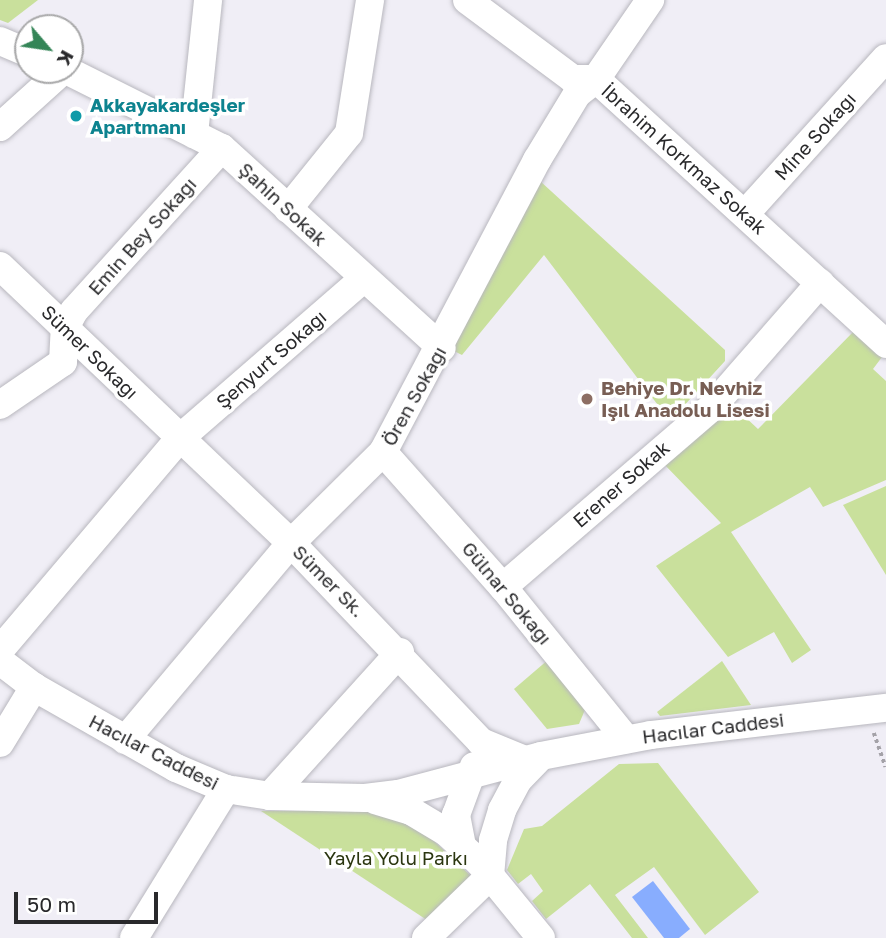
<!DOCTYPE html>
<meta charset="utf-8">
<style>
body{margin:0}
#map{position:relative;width:886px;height:938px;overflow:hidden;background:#f0eef6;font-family:"Golos Text",sans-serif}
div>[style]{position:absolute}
.green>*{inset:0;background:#c9e09c}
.water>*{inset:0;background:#88adfe}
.path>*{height:3.5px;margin-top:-1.75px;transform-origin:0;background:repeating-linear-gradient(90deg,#a4a2a8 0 3.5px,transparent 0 7px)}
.roads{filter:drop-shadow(0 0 2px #b8b7be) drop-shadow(0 0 2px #b8b7be)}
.minor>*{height:28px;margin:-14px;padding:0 14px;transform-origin:14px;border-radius:14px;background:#fff}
.dots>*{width:19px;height:19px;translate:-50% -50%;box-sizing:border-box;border:4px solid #fff;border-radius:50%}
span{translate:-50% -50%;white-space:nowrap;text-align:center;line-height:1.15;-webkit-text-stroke:7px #fff;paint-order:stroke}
.culture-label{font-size:19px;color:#0d838f;font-weight:700}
.left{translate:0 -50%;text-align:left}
.street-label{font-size:19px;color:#29292b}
.education-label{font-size:19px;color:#785e54;font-weight:700}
.park-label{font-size:19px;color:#2b3610}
.north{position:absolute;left:14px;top:14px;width:70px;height:70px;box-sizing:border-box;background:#fff;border:2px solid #a9a9aa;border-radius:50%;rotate:119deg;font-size:19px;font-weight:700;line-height:28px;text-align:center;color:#29292b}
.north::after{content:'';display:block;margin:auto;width:24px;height:32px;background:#348557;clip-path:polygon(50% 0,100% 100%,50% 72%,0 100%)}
.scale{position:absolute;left:14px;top:892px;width:144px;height:32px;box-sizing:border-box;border:4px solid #29292b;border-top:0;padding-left:9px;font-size:21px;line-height:24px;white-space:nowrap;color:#29292b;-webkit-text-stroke:5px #fff;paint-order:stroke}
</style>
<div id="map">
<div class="green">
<div style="clip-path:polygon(0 0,38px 0,8px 23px,0 20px)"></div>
<div style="clip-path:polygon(540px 181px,725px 350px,725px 361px,670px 421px,544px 255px,462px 355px,452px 350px)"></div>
<div style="clip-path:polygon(854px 331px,882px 357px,873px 369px,886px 381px,886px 480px,823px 507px,810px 487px,731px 532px,811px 650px,792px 663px,774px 632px,728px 657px,656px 566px,721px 523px,662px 462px,727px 400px,758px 429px)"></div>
<div style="clip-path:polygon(886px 486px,886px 575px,843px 505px)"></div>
<div style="clip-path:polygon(549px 659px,587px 705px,579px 724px,547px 729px,514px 689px)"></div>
<div style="clip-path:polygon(722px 661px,751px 705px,660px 716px,657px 712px)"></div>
<div style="clip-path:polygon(658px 763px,759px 892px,705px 935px,654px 867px,615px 895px,648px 938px,632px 938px,590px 884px,546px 919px,532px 901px,543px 891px,531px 874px,518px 884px,507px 870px,524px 829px,542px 826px,619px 764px)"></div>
<div style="clip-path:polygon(360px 810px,389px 814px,434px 841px,471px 876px,433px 924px,261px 811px)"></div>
</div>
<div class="water">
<div style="clip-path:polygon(653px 881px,690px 929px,679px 938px,664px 938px,632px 897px)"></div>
</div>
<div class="path">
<div style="left:874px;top:733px;width:36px;rotate:71deg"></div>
</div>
<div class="roads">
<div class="minor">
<div style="left:467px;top:0;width:132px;rotate:36.7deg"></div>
<div style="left:573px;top:79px;width:23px"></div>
<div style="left:596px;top:79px;width:393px;rotate:42.4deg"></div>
<div style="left:0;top:41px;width:30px;rotate:23deg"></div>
<div style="left:66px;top:70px;width:174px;rotate:26.6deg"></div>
<div style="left:222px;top:148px;width:297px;rotate:42.3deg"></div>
<div style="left:0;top:127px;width:85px;rotate:-42.1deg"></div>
<div style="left:194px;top:134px;width:135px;rotate:-84deg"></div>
<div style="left:288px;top:209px;width:97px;rotate:-51.2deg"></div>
<div style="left:349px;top:133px;width:135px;rotate:-81deg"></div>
<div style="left:745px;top:214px;width:210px;rotate:-47.9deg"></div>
<div style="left:0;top:266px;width:402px;rotate:43.6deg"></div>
<div style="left:291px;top:543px;width:275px;rotate:46.3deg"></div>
<div style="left:481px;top:742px;width:48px;rotate:22.2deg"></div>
<div style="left:0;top:405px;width:76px;rotate:-34.3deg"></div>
<div style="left:63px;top:362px;width:34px;rotate:-87deg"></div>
<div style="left:65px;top:328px;width:19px;rotate:-62deg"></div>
<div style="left:74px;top:311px;width:220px;rotate:-47.8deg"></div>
<div style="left:383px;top:452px;width:181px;rotate:48.4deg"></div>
<div style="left:503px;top:587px;width:196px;rotate:51deg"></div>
<div style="left:503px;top:587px;width:274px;rotate:-40.7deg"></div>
<div style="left:711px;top:408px;width:166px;rotate:-48.9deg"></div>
<div style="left:0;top:650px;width:277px;rotate:-49.7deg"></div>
<div style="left:179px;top:439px;width:244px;rotate:-41deg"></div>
<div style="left:0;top:661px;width:43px;rotate:37.4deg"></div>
<div style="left:34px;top:687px;width:163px;rotate:29.7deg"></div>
<div style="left:176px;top:768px;width:54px;rotate:22.8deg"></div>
<div style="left:226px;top:789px;width:45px;rotate:9deg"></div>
<div style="left:270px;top:796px;width:95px;rotate:1.2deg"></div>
<div style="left:365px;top:798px;width:33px;rotate:-7deg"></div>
<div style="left:398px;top:794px;width:148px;rotate:-14.9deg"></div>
<div style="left:541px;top:756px;width:112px;rotate:-10.8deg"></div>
<div style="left:651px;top:735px;width:237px;rotate:-6.6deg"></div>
<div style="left:125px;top:740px;width:258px;rotate:-49.9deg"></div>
<div style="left:291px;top:543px;width:129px;rotate:-44.7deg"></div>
<div style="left:383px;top:452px;width:330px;rotate:-62.2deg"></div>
<div style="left:537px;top:160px;width:77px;rotate:-58.8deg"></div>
<div style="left:577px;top:94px;width:24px;rotate:-38deg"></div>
<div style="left:596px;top:79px;width:96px;rotate:-55.6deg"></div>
<div style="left:0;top:743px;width:66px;rotate:-58.7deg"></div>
<div style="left:270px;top:796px;width:194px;rotate:-47.9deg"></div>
<div style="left:375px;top:800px;width:38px;rotate:17deg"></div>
<div style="left:411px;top:811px;width:41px;rotate:31deg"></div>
<div style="left:446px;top:832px;width:45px;rotate:42.3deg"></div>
<div style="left:479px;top:862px;width:98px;rotate:50.8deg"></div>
<div style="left:462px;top:846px;width:32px;rotate:-101deg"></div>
<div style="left:456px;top:815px;width:52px;rotate:-69.8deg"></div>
<div style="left:490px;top:876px;width:36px;rotate:-85deg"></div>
<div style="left:493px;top:840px;width:31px;rotate:-73deg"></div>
<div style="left:502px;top:810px;width:34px;rotate:-62deg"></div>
<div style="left:518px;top:780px;width:32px;rotate:-46deg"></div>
<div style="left:134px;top:938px;width:175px;rotate:-58.3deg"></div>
<div style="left:426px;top:938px;width:89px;rotate:-44.1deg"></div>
</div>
</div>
<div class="dots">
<div style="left:76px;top:116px;background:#0f9aa8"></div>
<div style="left:587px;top:399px;background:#8d6e63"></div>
</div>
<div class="culture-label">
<span class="left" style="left:90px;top:116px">Akkayakardeşler<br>Apartmanı</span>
</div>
<div class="street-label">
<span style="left:815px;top:136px;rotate:-48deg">Mine Sokağı</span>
<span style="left:684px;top:159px;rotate:42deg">İbrahim Korkmaz Sokak</span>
<span style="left:283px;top:204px;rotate:43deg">Şahin Sokak</span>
<span style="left:142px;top:236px;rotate:-48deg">Emin Bey Sokağı</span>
<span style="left:90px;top:352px;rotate:44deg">Sümer Sokağı</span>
<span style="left:271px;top:359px;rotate:-41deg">Şenyurt Sokağı</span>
<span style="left:414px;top:396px;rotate:-61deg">Ören Sokağı</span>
<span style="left:621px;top:484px;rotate:-41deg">Erener Sokak</span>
<span style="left:329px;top:581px;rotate:45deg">Sümer Sk.</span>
<span style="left:507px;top:593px;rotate:50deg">Gülnar Sokağı</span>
<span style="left:713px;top:728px;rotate:-7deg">Hacılar Caddesi</span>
<span style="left:154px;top:752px;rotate:27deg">Hacılar Caddesi</span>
</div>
<div class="education-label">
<span class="left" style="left:601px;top:399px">Behiye Dr. Nevhiz<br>Işıl Anadolu Lisesi</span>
</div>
<div class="park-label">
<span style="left:396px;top:858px">Yayla Yolu Parkı</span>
</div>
<div class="north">K</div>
<div class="scale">50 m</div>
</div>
